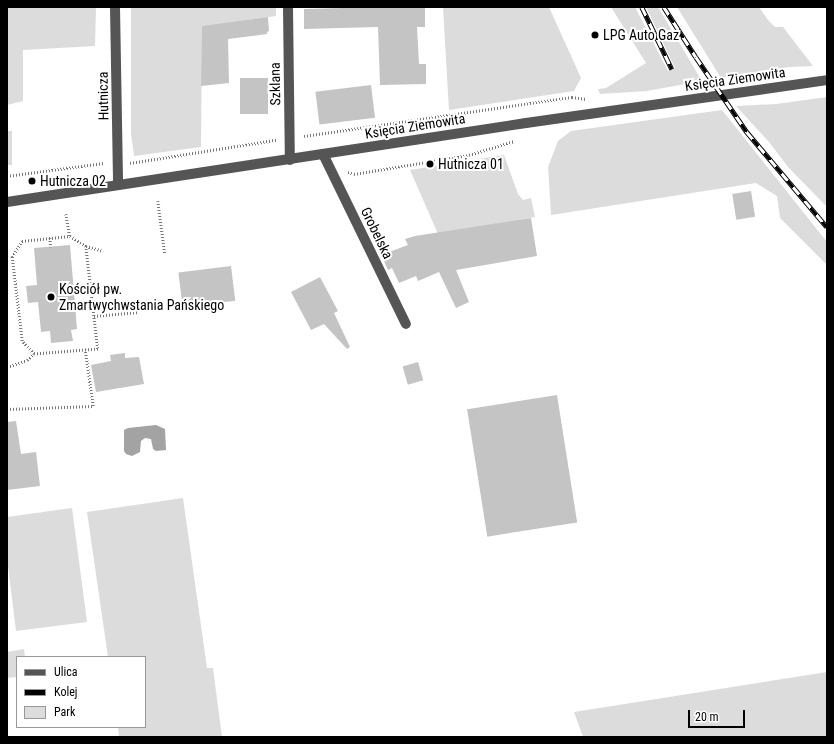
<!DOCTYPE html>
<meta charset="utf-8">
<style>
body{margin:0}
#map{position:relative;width:834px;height:744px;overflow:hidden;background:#fff;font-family:"Roboto Condensed",sans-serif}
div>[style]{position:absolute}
.green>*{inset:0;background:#dcdcdc;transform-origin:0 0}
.water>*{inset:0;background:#a3a3a3}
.building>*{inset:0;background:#c4c4c4;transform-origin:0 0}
.path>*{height:2.5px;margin-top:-1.25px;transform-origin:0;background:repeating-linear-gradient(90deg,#777 0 1px,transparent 0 3px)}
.minor>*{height:10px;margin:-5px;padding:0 5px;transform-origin:5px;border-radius:5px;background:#555}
.rail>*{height:4.5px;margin-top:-2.25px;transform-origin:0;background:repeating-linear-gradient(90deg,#fff 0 9px,#000 0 18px);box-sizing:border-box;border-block:1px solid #000}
.dots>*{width:11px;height:11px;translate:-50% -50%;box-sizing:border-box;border:2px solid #fff;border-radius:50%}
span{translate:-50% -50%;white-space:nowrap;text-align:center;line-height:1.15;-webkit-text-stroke:4px #fff;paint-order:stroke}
.poi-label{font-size:14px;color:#000}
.left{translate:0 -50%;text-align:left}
.street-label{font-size:14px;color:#000}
.frame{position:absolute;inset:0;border:8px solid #000;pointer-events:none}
.legend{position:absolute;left:16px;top:656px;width:130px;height:72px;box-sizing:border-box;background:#fff;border:1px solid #999;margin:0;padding:5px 7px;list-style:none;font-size:12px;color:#000}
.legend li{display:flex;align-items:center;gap:8px;height:20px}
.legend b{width:20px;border:1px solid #999}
.scale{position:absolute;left:688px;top:710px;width:57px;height:18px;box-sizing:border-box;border:2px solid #000;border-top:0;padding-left:5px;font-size:12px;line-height:14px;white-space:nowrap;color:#000;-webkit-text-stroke:3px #fff;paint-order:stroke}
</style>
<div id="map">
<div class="green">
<div style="clip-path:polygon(7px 7px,96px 7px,95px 46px,23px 50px,23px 101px,7px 105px)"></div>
<div style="clip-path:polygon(131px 7px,276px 7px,276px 16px,202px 27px,201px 147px,134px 156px,131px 134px)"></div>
<div style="clip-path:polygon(443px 7px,549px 7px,581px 78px,574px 91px,449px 110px)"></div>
<div style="clip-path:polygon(611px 7px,635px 7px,668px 71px,675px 68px,646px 7px,658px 7px,702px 81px,647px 91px,600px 94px,598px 89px,606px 88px,646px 63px)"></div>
<div style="clip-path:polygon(677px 7px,759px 7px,768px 20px,775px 27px,783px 27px,813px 66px,789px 67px,721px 78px)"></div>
<div style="clip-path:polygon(827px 97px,827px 207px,788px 167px,769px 142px,736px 106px,776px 104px)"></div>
<div style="clip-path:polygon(722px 110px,827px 242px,827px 265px,780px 218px,777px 196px,756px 183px,551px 215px,548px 167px,558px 141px,571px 131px)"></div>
<div style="left:12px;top:131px;width:34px;height:5px;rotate:90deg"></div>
<div style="clip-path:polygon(504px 155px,518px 194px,523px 200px,531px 198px,535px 217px,438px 234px,410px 170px)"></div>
<div style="clip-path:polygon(183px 498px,207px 668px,213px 668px,222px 737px,119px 737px,118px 727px,145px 727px,145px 657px,108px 657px,87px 512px)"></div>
<div style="clip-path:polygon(72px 508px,87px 622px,16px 631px,7px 558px,7px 517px)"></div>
<div style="clip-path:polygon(24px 649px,25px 657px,17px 657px,17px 677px,7px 678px,7px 652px)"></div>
<div style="clip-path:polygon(827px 672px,827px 737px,583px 737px,574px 712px)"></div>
</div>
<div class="water">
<div style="clip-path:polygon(156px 425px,165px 429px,166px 450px,156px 451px,153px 449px,151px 439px,145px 438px,141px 441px,140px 452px,132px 456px,126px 454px,124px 451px,124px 430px,128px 428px)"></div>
</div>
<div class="building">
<div style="clip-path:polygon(382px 7px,425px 7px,425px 27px,417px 27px,419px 64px,426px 64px,426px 84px,380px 85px,378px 27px,304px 29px,304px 9px)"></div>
<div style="clip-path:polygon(268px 17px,269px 31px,267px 32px,267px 34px,228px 39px,229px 83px,201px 86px,202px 26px)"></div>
<div style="left:268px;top:78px;width:36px;height:28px;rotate:90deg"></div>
<div style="left:371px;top:85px;width:33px;height:56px;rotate:83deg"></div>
<div style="left:751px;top:191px;width:26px;height:19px;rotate:81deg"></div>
<div style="clip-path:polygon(531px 218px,537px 256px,456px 270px,469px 302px,456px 308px,439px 272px,418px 281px,416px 276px,399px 283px,392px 268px,388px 270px,381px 255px,408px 245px,405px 239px,415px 236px)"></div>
<div style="clip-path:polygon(70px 245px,77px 329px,71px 330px,73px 341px,51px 343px,50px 331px,41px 332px,38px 302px,28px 303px,26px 286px,37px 285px,34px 248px)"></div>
<div style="left:231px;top:266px;width:35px;height:53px;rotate:83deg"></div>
<div style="clip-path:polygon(320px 277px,338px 311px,334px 313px,350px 347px,347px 349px,324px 324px,311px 330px,291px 292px)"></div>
<div style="clip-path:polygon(125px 353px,125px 358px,139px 357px,144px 384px,96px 392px,91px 365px,111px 361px,110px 355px)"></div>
<div style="left:418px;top:362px;width:19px;height:16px;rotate:74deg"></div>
<div style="left:557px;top:395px;width:129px;height:91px;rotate:81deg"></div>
<div style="clip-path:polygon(16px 421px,21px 454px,36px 452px,40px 486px,7px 490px,7px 422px)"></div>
</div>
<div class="path">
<div style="left:304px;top:136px;width:271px;rotate:-8.3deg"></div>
<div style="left:572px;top:97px;width:14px;rotate:8deg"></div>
<div style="left:130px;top:163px;width:148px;rotate:-9deg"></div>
<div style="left:348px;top:172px;width:6px;rotate:18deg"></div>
<div style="left:354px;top:174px;width:117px;rotate:-9.4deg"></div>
<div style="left:469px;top:155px;width:47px;rotate:-17.3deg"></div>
<div style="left:7px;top:176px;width:98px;rotate:-7.6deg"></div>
<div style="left:158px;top:201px;width:53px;rotate:82.5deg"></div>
<div style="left:66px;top:214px;width:22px;rotate:80deg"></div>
<div style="left:70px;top:236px;width:19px;rotate:32deg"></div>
<div style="left:86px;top:246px;width:104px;rotate:83.4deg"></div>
<div style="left:98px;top:349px;width:64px;rotate:175.5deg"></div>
<div style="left:34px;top:354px;width:18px;rotate:-133deg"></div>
<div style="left:22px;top:341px;width:85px;rotate:-96.8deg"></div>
<div style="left:12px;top:257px;width:19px;rotate:-58deg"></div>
<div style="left:22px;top:241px;width:48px;rotate:-5.9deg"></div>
<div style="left:50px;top:238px;width:9px;rotate:84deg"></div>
<div style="left:86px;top:246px;width:18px;rotate:16deg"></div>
<div style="left:91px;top:286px;width:19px;rotate:-3deg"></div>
<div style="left:94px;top:316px;width:45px;rotate:-5.1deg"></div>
<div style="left:7px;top:367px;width:21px;rotate:-19deg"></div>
<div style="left:27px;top:360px;width:9px;rotate:-41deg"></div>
<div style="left:7px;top:409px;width:86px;rotate:-2deg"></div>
<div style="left:93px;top:406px;width:57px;rotate:-98.1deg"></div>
</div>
<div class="minor">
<div style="left:115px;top:7px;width:178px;rotate:89deg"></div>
<div style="left:288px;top:7px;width:153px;rotate:89.3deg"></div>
<div style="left:323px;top:154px;width:189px;rotate:64deg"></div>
<div style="left:7px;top:202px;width:525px;rotate:-8.65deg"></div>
<div style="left:526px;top:123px;width:304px;rotate:-8.1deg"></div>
</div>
<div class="rail">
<div style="left:642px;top:7px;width:69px;rotate:64.2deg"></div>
<div style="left:664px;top:7px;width:59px;rotate:57.4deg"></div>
<div style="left:696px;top:57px;width:91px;rotate:55.8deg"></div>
<div style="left:747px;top:132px;width:124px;rotate:49.9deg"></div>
</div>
<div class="dots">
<div style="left:595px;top:35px;background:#000"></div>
<div style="left:430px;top:164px;background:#000"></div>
<div style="left:32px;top:181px;background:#000"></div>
<div style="left:51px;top:297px;background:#000"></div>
</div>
<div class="poi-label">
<span class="left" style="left:603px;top:35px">LPG Auto Gaz</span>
<span class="left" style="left:438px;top:164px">Hutnicza 01</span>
<span class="left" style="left:40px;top:181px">Hutnicza 02</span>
<span class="left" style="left:59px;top:297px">Kościół pw.<br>Zmartwychwstania Pańskiego</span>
</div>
<div class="street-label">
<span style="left:735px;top:79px;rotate:-8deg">Księcia Ziemowita</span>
<span style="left:275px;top:84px;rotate:-91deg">Szklana</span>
<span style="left:103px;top:96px;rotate:-91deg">Hutnicza</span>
<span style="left:415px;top:126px;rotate:-9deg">Księcia Ziemowita</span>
<span style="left:377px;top:233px;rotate:64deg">Grobelska</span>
</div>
<div class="frame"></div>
<ul class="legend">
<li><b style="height:5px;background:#555"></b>Ulica</li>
<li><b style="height:5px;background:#000"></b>Kolej</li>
<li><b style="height:11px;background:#dcdcdc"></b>Park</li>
</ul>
<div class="scale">20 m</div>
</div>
